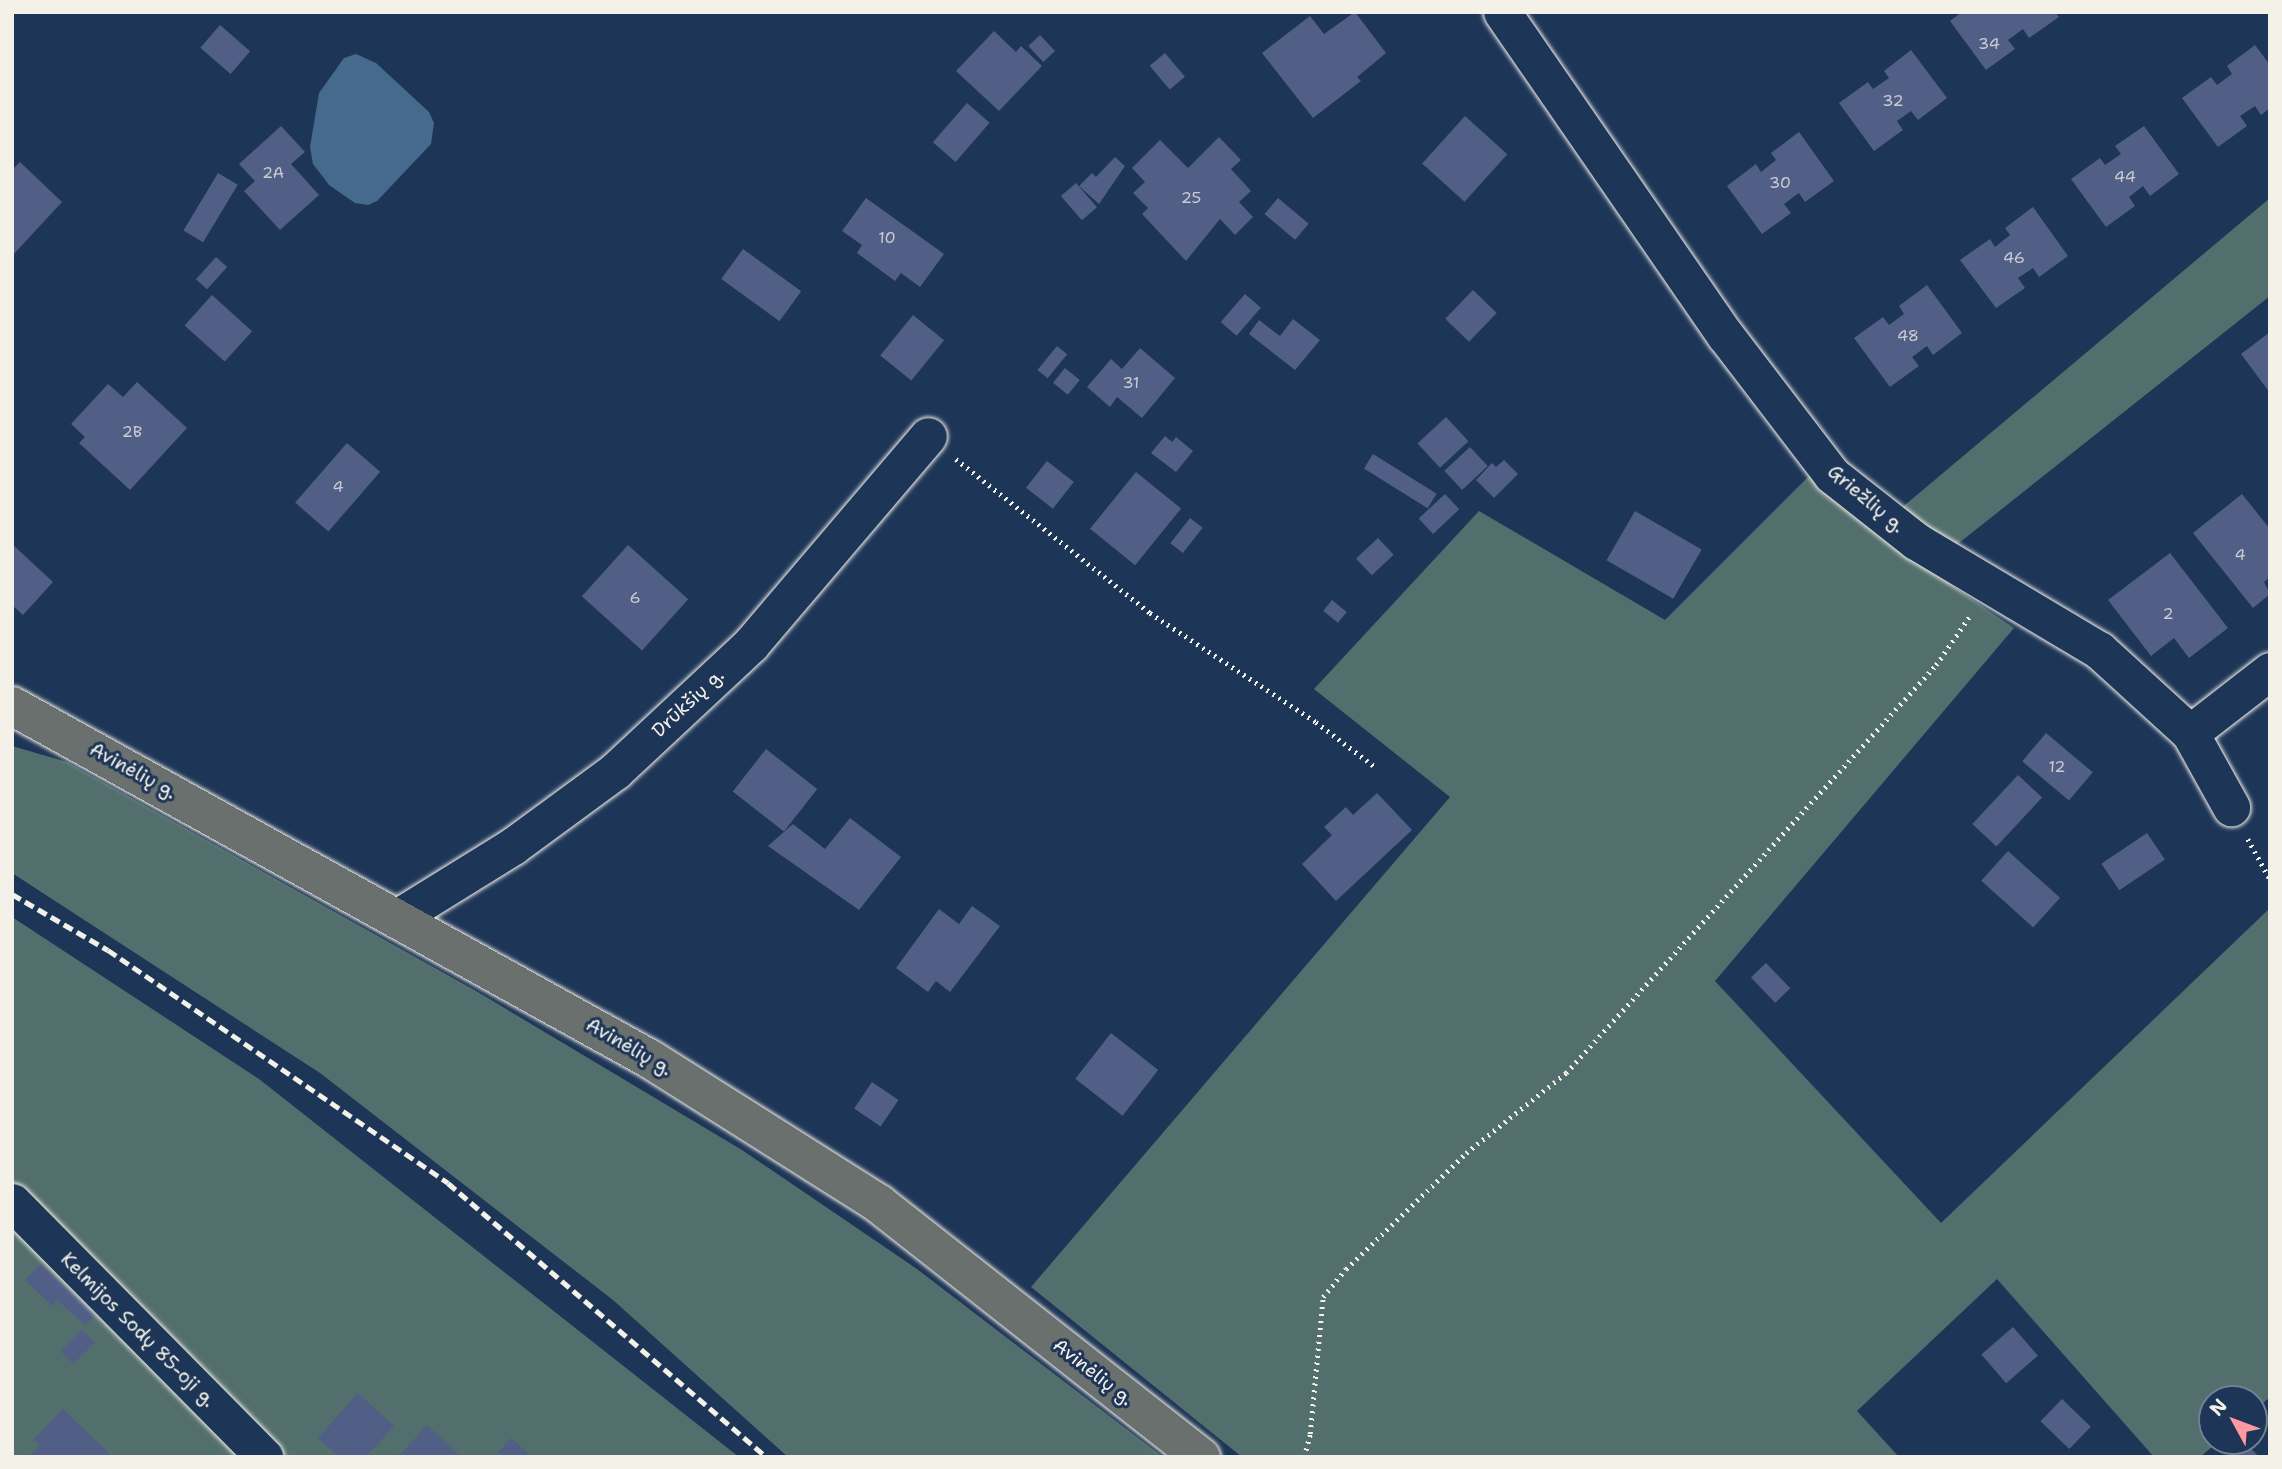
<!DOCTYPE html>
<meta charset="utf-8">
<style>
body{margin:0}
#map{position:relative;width:2282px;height:1469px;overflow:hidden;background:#1d3557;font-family:"Shantell Sans",sans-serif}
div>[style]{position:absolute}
.green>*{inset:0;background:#526f6d}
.water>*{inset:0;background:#466a8d}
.building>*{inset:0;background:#515f87;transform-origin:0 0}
.path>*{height:4.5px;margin-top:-2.25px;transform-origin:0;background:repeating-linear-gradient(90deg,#f4f1e8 0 2px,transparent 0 7px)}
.roads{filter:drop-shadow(0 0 2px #f4f1e8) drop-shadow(0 0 2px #f4f1e8)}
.minor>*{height:37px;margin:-18.5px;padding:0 18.5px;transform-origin:18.5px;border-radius:18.5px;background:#1d3557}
.major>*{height:38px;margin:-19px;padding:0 19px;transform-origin:19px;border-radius:19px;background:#6a706d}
.rail>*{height:5px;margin-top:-2.5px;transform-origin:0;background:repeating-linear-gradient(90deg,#f4f1e8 0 10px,transparent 0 15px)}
span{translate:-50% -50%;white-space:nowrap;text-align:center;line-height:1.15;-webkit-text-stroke:6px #1d3557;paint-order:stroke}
.number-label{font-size:16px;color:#cbccd0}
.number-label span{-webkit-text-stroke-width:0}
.street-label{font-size:19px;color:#f4f1e8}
.frame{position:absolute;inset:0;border:14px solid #f4f1e8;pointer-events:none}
.north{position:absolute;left:2198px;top:1385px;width:70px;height:70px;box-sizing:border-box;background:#1d3557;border:2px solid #738091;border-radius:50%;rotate:311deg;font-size:19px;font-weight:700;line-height:28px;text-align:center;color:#f4f1e8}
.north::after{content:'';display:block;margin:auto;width:24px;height:32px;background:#ff9aa2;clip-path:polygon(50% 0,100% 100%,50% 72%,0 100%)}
</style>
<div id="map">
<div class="green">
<div style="clip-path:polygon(2270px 198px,2270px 296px,1954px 547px,1899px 510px)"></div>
<div style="clip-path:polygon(1810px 475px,1932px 572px,2014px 628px,1715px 981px,1941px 1223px,2270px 908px,2270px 1397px,2254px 1411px,2254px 1399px,2212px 1399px,2212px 1441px,2219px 1441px,2200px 1457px,2154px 1457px,1997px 1279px,1857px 1411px,1899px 1457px,1242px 1457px,1031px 1287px,1450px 797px,1314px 689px,1479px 511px,1665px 620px)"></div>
<div style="clip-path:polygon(12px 746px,67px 762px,476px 991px,742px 1150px,917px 1269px,1163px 1457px,788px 1457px,613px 1300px,320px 1073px,12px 873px)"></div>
<div style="clip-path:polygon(12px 917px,259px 1079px,739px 1457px,12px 1457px)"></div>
</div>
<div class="water">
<div style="clip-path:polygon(356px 54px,376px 63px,429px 112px,434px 123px,431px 144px,377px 201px,368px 205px,355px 203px,329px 185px,313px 164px,310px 147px,319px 93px,344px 58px)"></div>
</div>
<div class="building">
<div style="clip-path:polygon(1355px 12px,1386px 53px,1357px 77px,1361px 81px,1313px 118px,1262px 53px,1310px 16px,1324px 34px)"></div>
<div style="clip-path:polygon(1962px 12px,2055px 12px,2059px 17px,2029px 38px,2023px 29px,2008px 40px,2015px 49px,1986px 70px,1950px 21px)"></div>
<div style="left:220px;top:25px;width:40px;height:30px;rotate:41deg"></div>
<div style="clip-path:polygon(994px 31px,1016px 52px,1021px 46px,1042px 66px,999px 111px,956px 71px)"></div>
<div style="left:1040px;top:35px;width:22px;height:16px;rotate:47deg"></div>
<div style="clip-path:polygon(2255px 45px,2270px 65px,2270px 108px,2261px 115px,2255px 106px,2240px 116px,2247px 126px,2218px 147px,2182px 98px,2211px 77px,2217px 85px,2232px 74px,2227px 66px)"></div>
<div style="clip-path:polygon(1911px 50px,1947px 98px,1918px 120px,1911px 111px,1897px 121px,1903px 130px,1874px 151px,1839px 103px,1868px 82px,1873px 89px,1889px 78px,1884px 71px)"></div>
<div style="left:1165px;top:53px;width:31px;height:20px;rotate:50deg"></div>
<div style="left:967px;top:103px;width:30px;height:52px;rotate:41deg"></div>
<div style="left:1465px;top:116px;width:57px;height:64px;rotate:42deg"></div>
<div style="clip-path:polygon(281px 126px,305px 152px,291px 164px,319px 195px,280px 230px,244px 191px,255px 181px,239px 164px)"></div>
<div style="clip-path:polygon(2144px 126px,2179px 174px,2150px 196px,2143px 186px,2129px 197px,2135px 206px,2106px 227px,2071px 179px,2100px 158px,2105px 165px,2121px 154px,2115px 146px)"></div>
<div style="clip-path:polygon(1799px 132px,1834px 181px,1805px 202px,1799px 193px,1784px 204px,1791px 213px,1762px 234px,1727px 186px,1756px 164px,1761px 172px,1776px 160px,1771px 153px)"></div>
<div style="clip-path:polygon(1219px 137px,1241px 160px,1231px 169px,1251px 191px,1239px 202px,1253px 217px,1235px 235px,1220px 219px,1186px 261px,1142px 214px,1148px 208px,1133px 193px,1145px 182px,1132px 168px,1160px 140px,1188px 168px)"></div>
<div style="clip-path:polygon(1115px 157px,1125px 166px,1099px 204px,1079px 186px,1092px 173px,1096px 177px)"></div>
<div style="clip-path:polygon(20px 162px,62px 202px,12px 256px,12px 170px)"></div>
<div style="left:218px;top:173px;width:23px;height:67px;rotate:31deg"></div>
<div style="left:1076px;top:183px;width:32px;height:20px;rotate:49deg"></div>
<div style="clip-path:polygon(866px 198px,944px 254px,920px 287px,901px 273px,895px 281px,857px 253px,862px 245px,842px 231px)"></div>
<div style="left:1278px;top:198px;width:40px;height:21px;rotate:40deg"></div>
<div style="clip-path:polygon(2033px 207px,2068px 256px,2039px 277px,2033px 268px,2018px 278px,2025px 288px,1996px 308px,1960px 260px,1990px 239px,1995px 247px,2010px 235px,2005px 228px)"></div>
<div style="left:743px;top:249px;width:72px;height:37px;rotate:36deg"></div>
<div style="left:216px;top:257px;width:15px;height:30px;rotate:42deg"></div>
<div style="clip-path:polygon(1927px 285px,1962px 333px,1933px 355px,1927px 346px,1912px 357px,1919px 366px,1890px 387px,1854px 338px,1883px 317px,1889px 325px,1904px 314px,1899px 306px)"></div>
<div style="left:1473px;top:290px;width:33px;height:40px;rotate:44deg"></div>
<div style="left:1245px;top:294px;width:21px;height:37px;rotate:41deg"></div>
<div style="left:212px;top:295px;width:54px;height:41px;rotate:42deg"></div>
<div style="left:913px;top:315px;width:40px;height:52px;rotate:39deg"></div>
<div style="clip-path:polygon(1293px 319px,1320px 340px,1295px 370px,1249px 334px,1259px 320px,1280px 336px)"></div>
<div style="clip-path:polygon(2270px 332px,2270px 393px,2241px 354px)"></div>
<div style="left:1057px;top:346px;width:13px;height:31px;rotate:39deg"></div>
<div style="clip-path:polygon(1140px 348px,1175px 378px,1142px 418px,1117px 397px,1110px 407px,1087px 387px,1111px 359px,1122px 369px)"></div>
<div style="left:1065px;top:368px;width:19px;height:19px;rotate:39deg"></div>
<div style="clip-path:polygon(137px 382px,187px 428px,130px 490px,79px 443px,85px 437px,71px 424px,108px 384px,123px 397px)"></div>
<div style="left:1446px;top:417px;width:33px;height:39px;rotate:47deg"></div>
<div style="clip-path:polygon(1165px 436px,1172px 442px,1176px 437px,1193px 451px,1176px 472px,1151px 453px)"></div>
<div style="left:347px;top:443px;width:44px;height:79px;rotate:41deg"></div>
<div style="left:1470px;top:447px;width:26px;height:35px;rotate:47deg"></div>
<div style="left:1373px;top:454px;width:75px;height:17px;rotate:32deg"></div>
<div style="clip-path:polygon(1504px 460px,1518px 474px,1494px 498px,1476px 480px,1492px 463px,1496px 467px)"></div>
<div style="left:1047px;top:461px;width:34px;height:34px;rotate:38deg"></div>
<div style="left:1136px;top:472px;width:58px;height:73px;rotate:39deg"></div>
<div style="left:1445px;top:494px;width:21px;height:36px;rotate:47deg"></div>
<div style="clip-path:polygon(2242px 494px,2270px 529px,2270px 577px,2264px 582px,2270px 594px,2253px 608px,2193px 533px)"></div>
<div style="left:1635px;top:511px;width:77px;height:57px;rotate:30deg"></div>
<div style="left:1190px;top:518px;width:16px;height:32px;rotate:38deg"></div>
<div style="left:1378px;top:538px;width:23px;height:30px;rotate:47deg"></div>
<div style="clip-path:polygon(12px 544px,53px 582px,23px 615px,12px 605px)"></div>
<div style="left:628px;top:545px;width:81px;height:69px;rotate:42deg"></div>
<div style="clip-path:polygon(2170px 553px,2228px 628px,2189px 658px,2174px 638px,2151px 656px,2108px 600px)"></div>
<div style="left:1332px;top:600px;width:19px;height:14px;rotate:39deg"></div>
<div style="left:2046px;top:733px;width:61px;height:37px;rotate:40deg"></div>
<div style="left:766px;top:749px;width:65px;height:54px;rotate:38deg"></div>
<div style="left:2018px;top:775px;width:33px;height:67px;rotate:43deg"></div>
<div style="clip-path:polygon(1377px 793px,1412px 830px,1336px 901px,1302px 864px,1332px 835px,1324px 827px,1346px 807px,1353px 815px)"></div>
<div style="clip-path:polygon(850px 818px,901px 857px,859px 910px,768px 846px,793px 824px,825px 849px)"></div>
<div style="left:2147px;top:833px;width:32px;height:55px;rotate:56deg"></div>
<div style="left:2008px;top:851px;width:70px;height:40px;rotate:42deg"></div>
<div style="clip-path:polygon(972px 906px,1000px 926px,950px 992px,936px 981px,928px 992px,896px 968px,939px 909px,959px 924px)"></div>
<div style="left:1766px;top:963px;width:35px;height:21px;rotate:46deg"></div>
<div style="left:1111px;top:1033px;width:60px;height:58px;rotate:38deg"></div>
<div style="left:872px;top:1082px;width:32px;height:32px;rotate:34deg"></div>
<div style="clip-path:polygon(41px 1264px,95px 1315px,85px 1325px,57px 1300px,52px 1306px,25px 1280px)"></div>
<div style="left:2013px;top:1327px;width:38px;height:42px;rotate:49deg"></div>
<div style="left:82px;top:1330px;width:18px;height:30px;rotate:45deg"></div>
<div style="clip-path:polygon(358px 1393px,394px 1426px,366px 1457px,339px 1457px,318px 1438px)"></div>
<div style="left:2062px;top:1399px;width:40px;height:31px;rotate:44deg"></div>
<div style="clip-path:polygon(63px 1409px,113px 1457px,29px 1457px,40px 1445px,34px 1439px)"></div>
<div style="clip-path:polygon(427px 1425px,461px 1457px,398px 1457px)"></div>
<div style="clip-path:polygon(511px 1438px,528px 1453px,524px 1457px,497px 1454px)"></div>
<div style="clip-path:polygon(2247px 1444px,2259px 1457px,2234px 1457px)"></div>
</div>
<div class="path">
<div style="left:956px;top:459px;width:248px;rotate:38.4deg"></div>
<div style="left:1150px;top:613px;width:199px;rotate:33.3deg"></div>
<div style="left:1316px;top:722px;width:73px;rotate:37.2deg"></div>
<div style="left:2248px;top:839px;width:46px;rotate:61.2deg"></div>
<div style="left:1304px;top:1457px;width:24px;rotate:-75deg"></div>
<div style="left:1310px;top:1434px;width:138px;rotate:-84.6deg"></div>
<div style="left:1323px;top:1297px;width:36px;rotate:-51deg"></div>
<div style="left:1346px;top:1269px;width:167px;rotate:-44deg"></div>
<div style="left:1466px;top:1153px;width:128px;rotate:-38.7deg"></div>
<div style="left:1566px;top:1073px;width:551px;rotate:-47.8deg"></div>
<div style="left:1936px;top:665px;width:62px;rotate:-55.5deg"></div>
</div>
<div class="roads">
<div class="minor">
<div style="left:1502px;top:12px;width:393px;rotate:55.4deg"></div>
<div style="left:1725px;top:335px;width:176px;rotate:52.6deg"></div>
<div style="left:1832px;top:475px;width:107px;rotate:38.2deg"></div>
<div style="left:1916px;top:541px;width:213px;rotate:30.8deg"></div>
<div style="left:2099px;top:650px;width:123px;rotate:42.4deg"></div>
<div style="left:2190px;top:733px;width:85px;rotate:61deg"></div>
<div style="left:2190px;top:733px;width:101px;rotate:-37.8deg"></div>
<div style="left:400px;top:916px;width:133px;rotate:-31.8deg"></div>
<div style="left:513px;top:846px;width:127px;rotate:-36.3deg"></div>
<div style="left:615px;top:771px;width:186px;rotate:-43deg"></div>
<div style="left:751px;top:644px;width:273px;rotate:-49.6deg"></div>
<div style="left:12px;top:1202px;width:359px;rotate:45.3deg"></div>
</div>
<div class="major">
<div style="left:12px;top:706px;width:729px;rotate:28.96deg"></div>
<div style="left:650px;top:1059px;width:271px;rotate:32.3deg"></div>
<div style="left:879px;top:1204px;width:410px;rotate:38.2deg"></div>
</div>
</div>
<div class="rail">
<div style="left:12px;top:894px;width:111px;rotate:30.3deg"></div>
<div style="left:108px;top:950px;width:412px;rotate:34.4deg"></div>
<div style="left:448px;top:1183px;width:421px;rotate:40.7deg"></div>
</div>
<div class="number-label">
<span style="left:1989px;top:44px">34</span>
<span style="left:1893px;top:101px">32</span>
<span style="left:273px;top:173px">2A</span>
<span style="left:2125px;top:177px">44</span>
<span style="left:1780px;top:183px">30</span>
<span style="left:1191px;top:198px">25</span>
<span style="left:887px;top:238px">10</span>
<span style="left:2014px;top:258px">46</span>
<span style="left:1908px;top:336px">48</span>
<span style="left:1131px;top:383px">31</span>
<span style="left:132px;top:432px">2B</span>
<span style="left:338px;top:487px">4</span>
<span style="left:2240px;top:555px">4</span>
<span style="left:635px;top:598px">6</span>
<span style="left:2168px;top:614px">2</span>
<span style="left:2057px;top:767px">12</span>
</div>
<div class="street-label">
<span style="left:1866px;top:499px;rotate:40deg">Griežlių g.</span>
<span style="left:688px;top:703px;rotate:-43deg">Drūkšių g.</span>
<span style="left:133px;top:771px;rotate:29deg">Avinėlių g.</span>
<span style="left:629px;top:1047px;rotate:30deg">Avinėlių g.</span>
<span style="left:138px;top:1330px;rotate:45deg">Kelmijos Sodų 85-oji g.</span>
<span style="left:1093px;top:1372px;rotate:38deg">Avinėlių g.</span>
</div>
<div class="frame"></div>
<div class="north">N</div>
</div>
